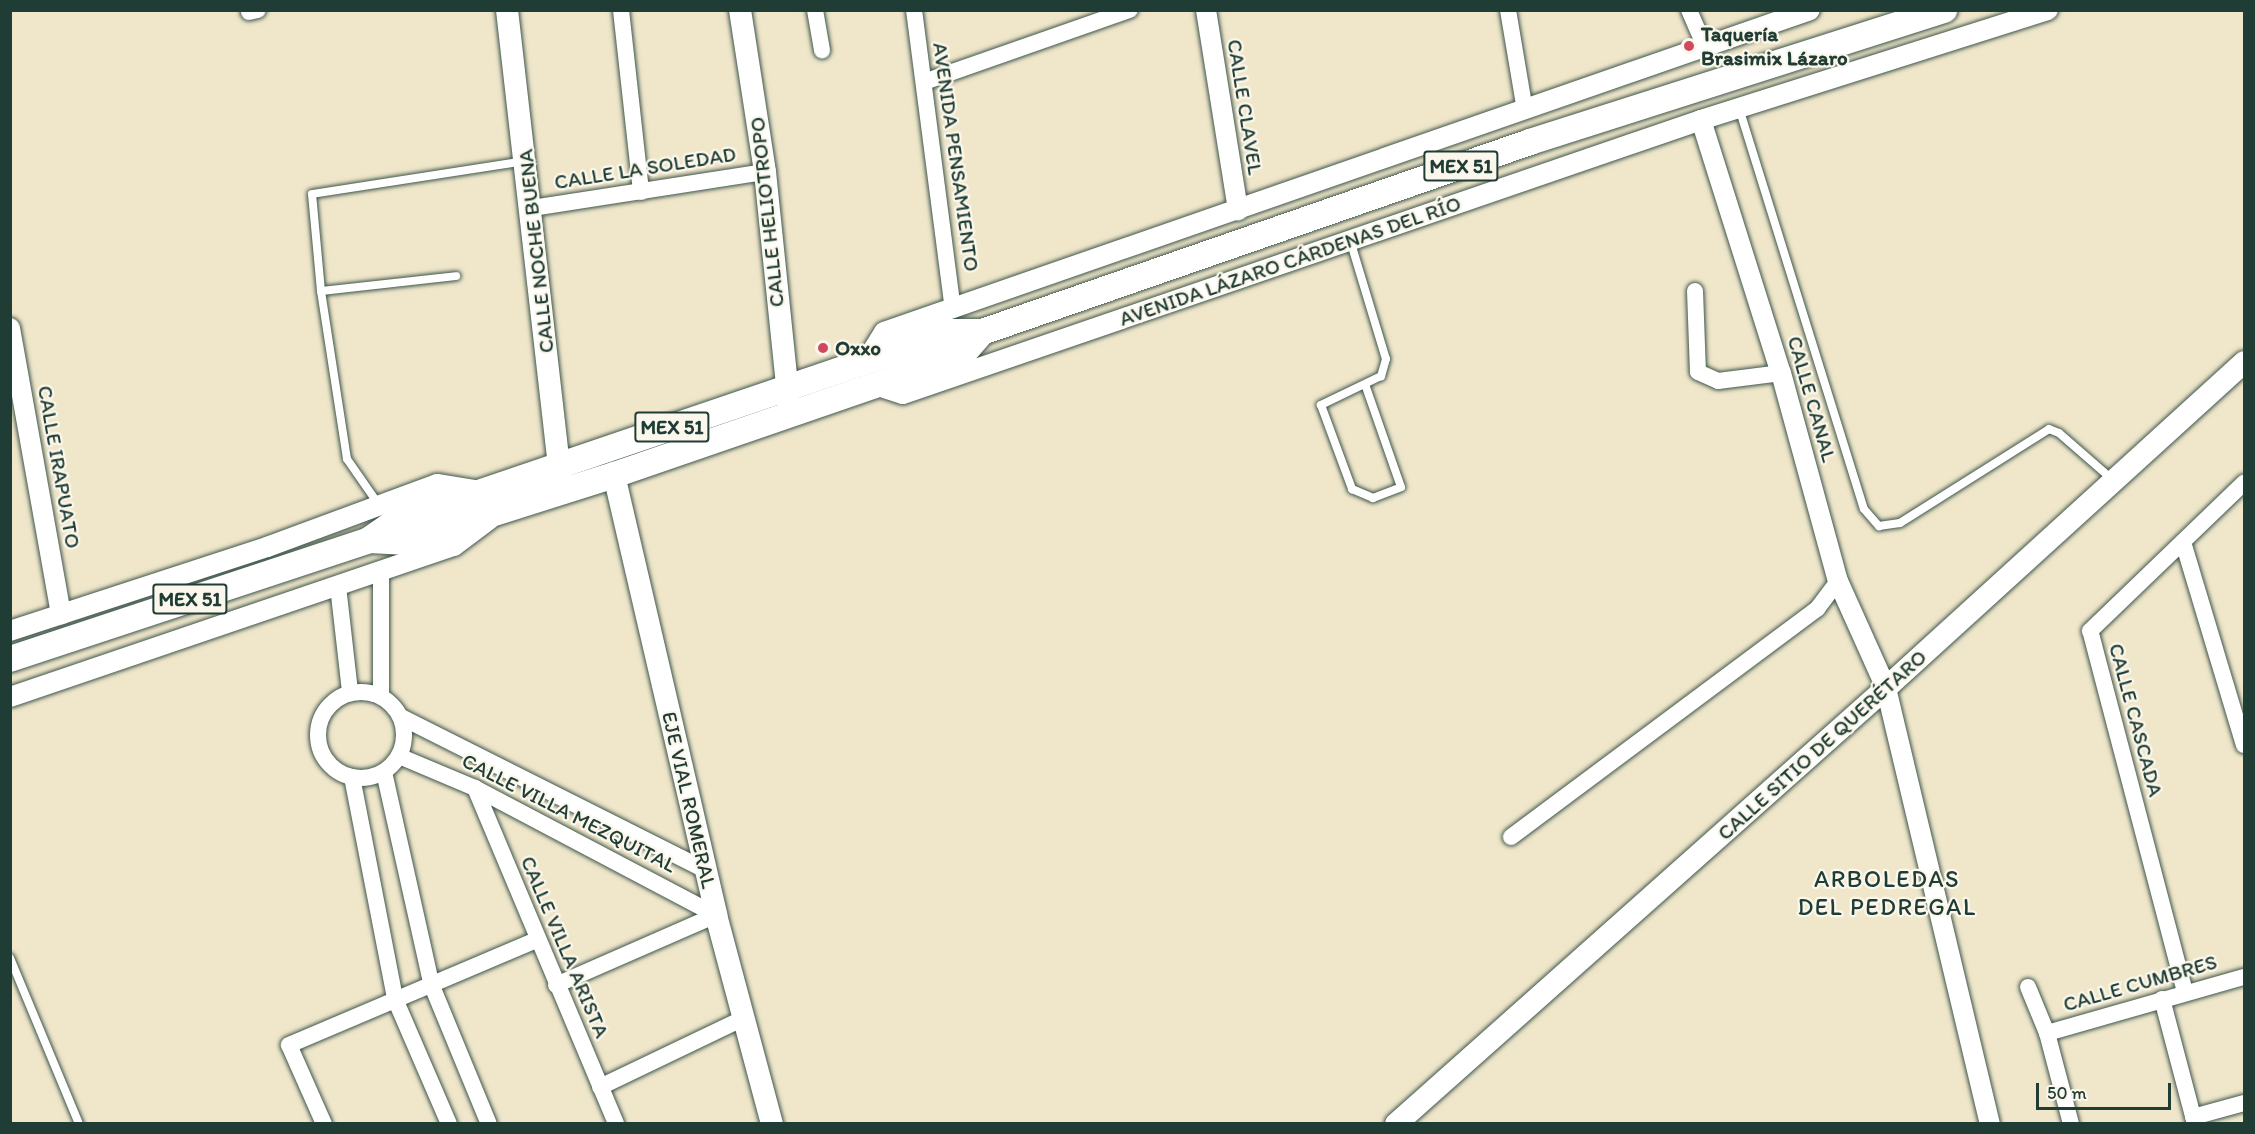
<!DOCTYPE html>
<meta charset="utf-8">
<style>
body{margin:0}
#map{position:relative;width:2255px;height:1134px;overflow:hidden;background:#f0e7cb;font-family:Itim,sans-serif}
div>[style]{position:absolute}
.roads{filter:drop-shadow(0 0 2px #3e564b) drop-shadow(0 0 2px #3e564b)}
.service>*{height:8px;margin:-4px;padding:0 4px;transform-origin:4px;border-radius:4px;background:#fff}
.minor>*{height:16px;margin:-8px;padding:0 8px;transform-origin:8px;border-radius:8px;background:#fff}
.minor>.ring{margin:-8px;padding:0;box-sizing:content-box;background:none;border:16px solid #fff;border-radius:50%}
.tertiary>*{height:20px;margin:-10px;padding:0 10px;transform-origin:10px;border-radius:10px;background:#fff}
.secondary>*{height:22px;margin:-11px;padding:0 11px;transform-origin:11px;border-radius:11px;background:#fff}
.primary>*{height:26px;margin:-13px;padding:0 13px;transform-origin:13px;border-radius:13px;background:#fff}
.dots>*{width:16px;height:16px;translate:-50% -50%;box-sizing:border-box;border:3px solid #fbf7ec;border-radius:50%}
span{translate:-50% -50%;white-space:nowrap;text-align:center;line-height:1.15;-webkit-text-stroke:4.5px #fbf7ec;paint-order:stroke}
.shield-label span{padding:2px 4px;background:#fbf7ec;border:2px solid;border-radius:4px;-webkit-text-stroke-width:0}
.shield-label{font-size:20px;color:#1f3d34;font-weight:700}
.poi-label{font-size:21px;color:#1f3d34;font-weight:700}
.left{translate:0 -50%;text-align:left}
.street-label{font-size:21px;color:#1f3d34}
.quarter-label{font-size:24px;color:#1f3d34;letter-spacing:1.5px}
.frame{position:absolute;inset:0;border:12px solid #1f3d34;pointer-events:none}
.scale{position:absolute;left:2036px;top:1083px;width:135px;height:27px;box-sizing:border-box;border:3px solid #1f3d34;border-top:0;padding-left:8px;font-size:18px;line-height:21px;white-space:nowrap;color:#1f3d34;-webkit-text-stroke:4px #fbf7ec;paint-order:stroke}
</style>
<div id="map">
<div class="roads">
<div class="service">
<div style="left:1739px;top:108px;width:420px;rotate:72.7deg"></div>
<div style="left:1864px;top:509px;width:23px;rotate:49deg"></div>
<div style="left:1879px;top:526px;width:21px;rotate:-8deg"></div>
<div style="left:1900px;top:523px;width:176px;rotate:-32.2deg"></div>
<div style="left:2049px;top:429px;width:11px;rotate:22deg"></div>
<div style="left:2059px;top:433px;width:70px;rotate:41deg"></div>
<div style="left:1350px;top:240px;width:124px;rotate:73.2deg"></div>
<div style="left:1386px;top:359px;width:18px;rotate:106deg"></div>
<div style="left:1381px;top:376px;width:67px;rotate:154.2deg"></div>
<div style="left:1321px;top:405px;width:90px;rotate:69.7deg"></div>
<div style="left:1352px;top:489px;width:23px;rotate:23deg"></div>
<div style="left:1373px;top:498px;width:30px;rotate:-21deg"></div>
<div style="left:1401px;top:487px;width:106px;rotate:-109.3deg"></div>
<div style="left:321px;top:291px;width:136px;rotate:-6.3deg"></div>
<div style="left:379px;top:505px;width:56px;rotate:-124.8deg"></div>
<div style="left:347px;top:459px;width:170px;rotate:-98.8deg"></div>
<div style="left:321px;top:291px;width:97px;rotate:-95.3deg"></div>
<div style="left:312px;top:194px;width:215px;rotate:-8.8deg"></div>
<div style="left:10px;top:958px;width:180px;rotate:67.4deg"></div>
</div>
<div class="minor">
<div style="left:621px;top:10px;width:183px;rotate:83.7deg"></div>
<div style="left:815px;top:10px;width:41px;rotate:80.1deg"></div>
<div style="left:914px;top:10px;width:302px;rotate:82.6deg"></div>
<div style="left:1508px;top:10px;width:101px;rotate:80.4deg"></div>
<div style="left:1689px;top:10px;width:40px;rotate:66.6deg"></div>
<div style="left:249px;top:12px;width:9px;rotate:-13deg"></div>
<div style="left:924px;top:82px;width:218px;rotate:-19.3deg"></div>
<div style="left:532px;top:208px;width:236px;rotate:-8.8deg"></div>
<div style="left:1695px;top:291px;width:81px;rotate:87.9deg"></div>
<div style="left:1698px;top:372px;width:22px;rotate:24deg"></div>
<div style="left:1718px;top:381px;width:64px;rotate:-7.2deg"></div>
<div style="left:2183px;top:542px;width:212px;rotate:73.3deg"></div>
<div style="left:338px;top:586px;width:107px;rotate:83.5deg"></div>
<div class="ring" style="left:318px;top:692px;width:70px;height:70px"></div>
<div style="left:381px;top:695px;width:123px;rotate:-90deg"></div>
<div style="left:401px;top:717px;width:340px;rotate:26.7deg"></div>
<div style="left:399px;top:756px;width:82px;rotate:22.8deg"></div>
<div style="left:475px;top:788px;width:272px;rotate:27.8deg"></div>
<div style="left:384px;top:772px;width:219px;rotate:77.4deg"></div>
<div style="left:432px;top:986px;width:149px;rotate:67.6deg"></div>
<div style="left:352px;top:777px;width:226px;rotate:79deg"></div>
<div style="left:395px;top:999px;width:136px;rotate:66.6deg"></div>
<div style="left:475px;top:788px;width:364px;rotate:67.2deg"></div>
<div style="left:1511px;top:837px;width:382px;rotate:-36.7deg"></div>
<div style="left:1817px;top:609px;width:35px;rotate:-53deg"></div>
<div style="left:556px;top:985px;width:175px;rotate:-23.6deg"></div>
<div style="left:2028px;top:987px;width:50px;rotate:67.6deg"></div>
<div style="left:2047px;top:1033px;width:94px;rotate:75.2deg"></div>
<div style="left:2185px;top:992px;width:373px;rotate:-104.7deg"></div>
<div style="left:2090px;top:631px;width:214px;rotate:-43.9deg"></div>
<div style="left:2162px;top:999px;width:129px;rotate:75.2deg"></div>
<div style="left:2047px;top:1033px;width:205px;rotate:-15.9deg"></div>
<div style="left:600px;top:1087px;width:160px;rotate:-25.6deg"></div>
<div style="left:2193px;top:1117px;width:53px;rotate:-15.4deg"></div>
<div style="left:324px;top:1124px;width:86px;rotate:-113.9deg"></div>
<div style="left:289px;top:1045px;width:268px;rotate:-23deg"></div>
</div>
<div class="tertiary">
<div style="left:1206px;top:10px;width:203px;rotate:80.9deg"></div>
<div style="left:1701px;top:120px;width:265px;rotate:72.5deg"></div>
<div style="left:1781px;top:373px;width:216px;rotate:74.7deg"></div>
<div style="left:1838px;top:581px;width:117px;rotate:65.8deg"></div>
<div style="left:1886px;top:688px;width:448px;rotate:76.6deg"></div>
<div style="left:10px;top:328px;width:291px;rotate:79.9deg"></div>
<div style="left:866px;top:361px;width:34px;rotate:-58deg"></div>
<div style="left:884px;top:332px;width:980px;rotate:-19.17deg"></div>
<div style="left:875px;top:385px;width:29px;rotate:18deg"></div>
<div style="left:903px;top:394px;width:844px;rotate:-18.95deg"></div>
<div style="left:1701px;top:120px;width:364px;rotate:-17.6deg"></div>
<div style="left:10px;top:631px;width:270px;rotate:-18.1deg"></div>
<div style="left:267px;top:547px;width:181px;rotate:-20.3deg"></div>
<div style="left:437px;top:484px;width:45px;rotate:9deg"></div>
<div style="left:10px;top:697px;width:469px;rotate:-18.8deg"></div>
<div style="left:454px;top:546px;width:45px;rotate:-36.9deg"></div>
</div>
<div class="secondary">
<div style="left:507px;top:10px;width:476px;rotate:83.5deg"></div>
<div style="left:740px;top:10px;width:164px;rotate:81.2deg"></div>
<div style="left:765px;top:172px;width:234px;rotate:84.1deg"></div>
<div style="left:614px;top:475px;width:452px;rotate:76.9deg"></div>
<div style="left:716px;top:915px;width:216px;rotate:75deg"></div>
<div style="left:1396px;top:1124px;width:656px;rotate:-41.66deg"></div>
<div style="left:1886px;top:688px;width:484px;rotate:-42.3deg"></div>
</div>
<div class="primary">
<div style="left:369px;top:540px;width:34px;rotate:3deg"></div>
<div style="left:403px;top:542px;width:221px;rotate:-17.6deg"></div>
<div style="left:614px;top:475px;width:368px;rotate:-19deg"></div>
<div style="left:962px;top:355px;width:30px;rotate:-49deg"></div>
<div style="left:10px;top:659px;width:378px;rotate:-18.3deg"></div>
<div style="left:369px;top:540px;width:33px;rotate:-35deg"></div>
<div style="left:396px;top:521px;width:587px;rotate:-18.77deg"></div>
<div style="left:952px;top:332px;width:30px"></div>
<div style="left:982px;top:332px;width:580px;rotate:-19.12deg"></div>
<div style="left:1530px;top:142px;width:435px;rotate:-17.7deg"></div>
</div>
</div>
<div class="dots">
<div style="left:1689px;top:46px;background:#d1495b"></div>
<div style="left:823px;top:348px;background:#d1495b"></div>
</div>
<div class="shield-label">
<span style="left:1461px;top:166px">MEX 51</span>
<span style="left:672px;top:427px">MEX 51</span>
<span style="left:190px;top:599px">MEX 51</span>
</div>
<div class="poi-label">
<span class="left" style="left:1701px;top:46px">Taquería<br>Brasimix Lázaro</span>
<span class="left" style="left:835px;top:348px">Oxxo</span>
</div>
<div class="street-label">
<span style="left:1245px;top:107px;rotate:81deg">CALLE CLAVEL</span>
<span style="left:956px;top:157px;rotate:82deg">AVENIDA PENSAMIENTO</span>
<span style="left:645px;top:168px;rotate:-9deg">CALLE LA SOLEDAD</span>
<span style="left:767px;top:212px;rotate:-96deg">CALLE HELIOTROPO</span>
<span style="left:536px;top:251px;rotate:-96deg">CALLE NOCHE BUENA</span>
<span style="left:1290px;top:261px;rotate:-19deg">AVENIDA LÁZARO CÁRDENAS DEL RÍO</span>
<span style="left:1812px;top:399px;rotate:74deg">CALLE CANAL</span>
<span style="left:59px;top:467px;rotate:80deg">CALLE IRAPUATO</span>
<span style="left:2136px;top:720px;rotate:75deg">CALLE CASCADA</span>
<span style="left:1822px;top:745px;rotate:-42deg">CALLE SITIO DE QUERÉTARO</span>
<span style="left:689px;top:800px;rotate:77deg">EJE VIAL ROMERAL</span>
<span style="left:569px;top:813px;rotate:27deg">CALLE VILLA MEZQUITAL</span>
<span style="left:565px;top:947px;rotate:67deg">CALLE VILLA ARISTA</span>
<span style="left:2140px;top:983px;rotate:-16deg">CALLE CUMBRES</span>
</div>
<div class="quarter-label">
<span style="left:1887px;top:893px">ARBOLEDAS<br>DEL PEDREGAL</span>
</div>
<div class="frame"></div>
<div class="scale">50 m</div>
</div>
